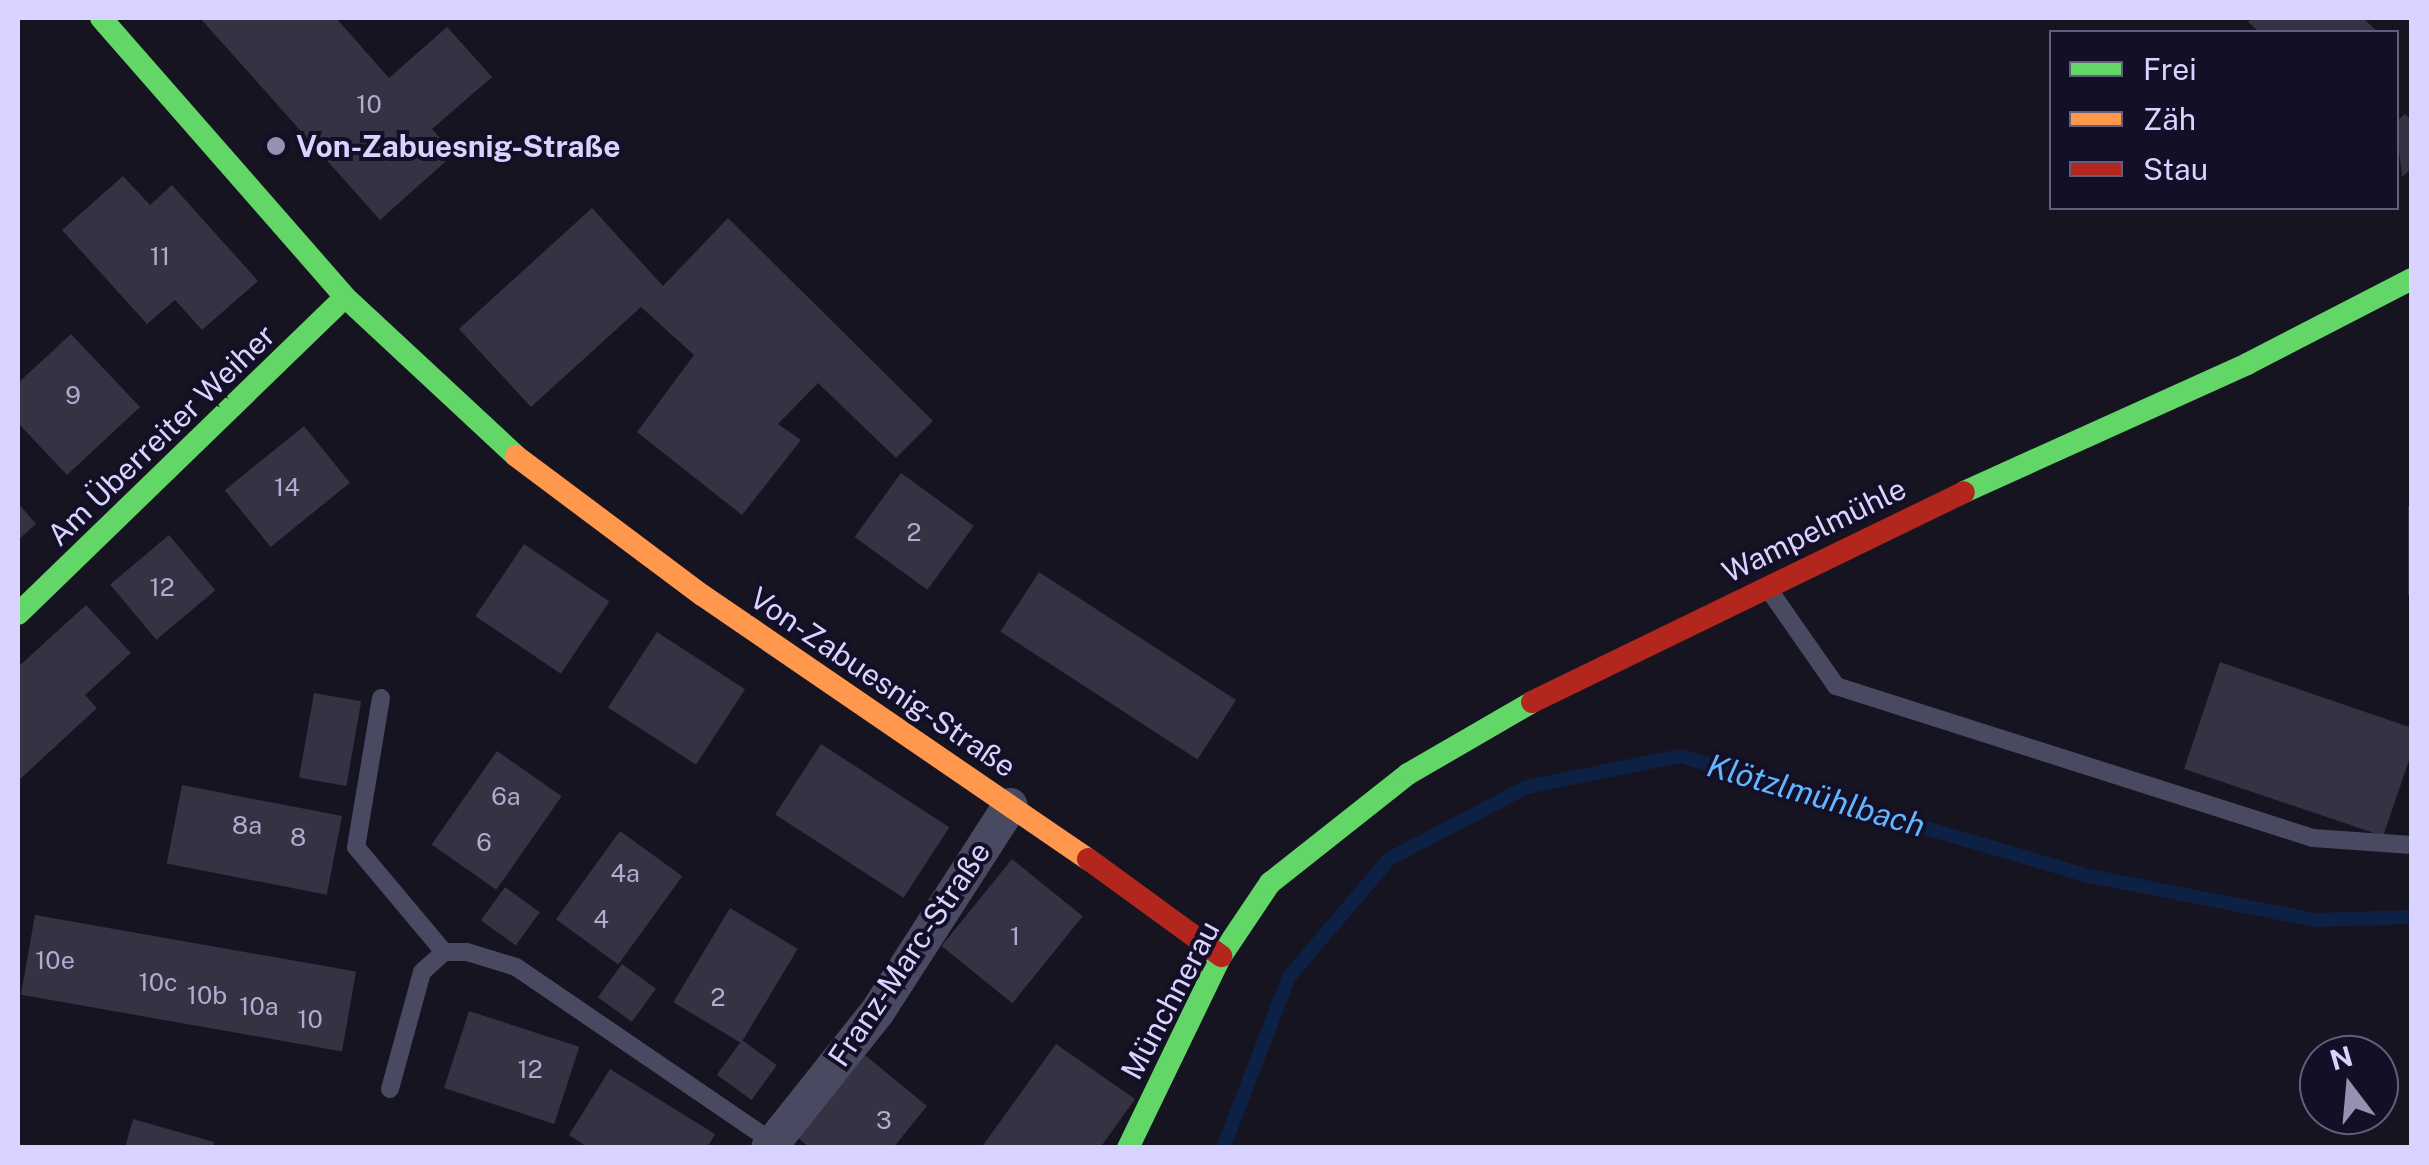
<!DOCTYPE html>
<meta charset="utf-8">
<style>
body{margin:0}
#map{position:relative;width:2429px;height:1165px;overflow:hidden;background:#161421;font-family:"Public Sans",sans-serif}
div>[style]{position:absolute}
.stream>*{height:14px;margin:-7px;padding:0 7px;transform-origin:7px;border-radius:7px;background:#0d2144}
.building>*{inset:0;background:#343243;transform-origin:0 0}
.lane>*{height:18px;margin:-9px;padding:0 9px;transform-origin:9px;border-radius:9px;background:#4a4962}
.street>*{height:35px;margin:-17.5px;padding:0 17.5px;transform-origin:17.5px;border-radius:17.5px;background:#4a4962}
.fast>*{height:22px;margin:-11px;padding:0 11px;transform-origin:11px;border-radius:11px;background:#63d668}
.slow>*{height:22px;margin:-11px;padding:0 11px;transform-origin:11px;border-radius:11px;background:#ff974d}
.jam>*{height:22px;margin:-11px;padding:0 11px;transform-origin:11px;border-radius:11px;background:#b3261e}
.dots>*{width:28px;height:28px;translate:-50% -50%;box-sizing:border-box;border:5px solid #130f26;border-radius:50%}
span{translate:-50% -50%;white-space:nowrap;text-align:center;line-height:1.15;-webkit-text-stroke:8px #130f26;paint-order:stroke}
.number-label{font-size:25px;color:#b0acd0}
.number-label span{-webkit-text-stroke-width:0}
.poi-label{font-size:30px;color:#d9d4ff;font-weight:700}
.left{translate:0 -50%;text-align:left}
.street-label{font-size:30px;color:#d9d4ff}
.water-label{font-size:32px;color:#62b6ff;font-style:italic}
.frame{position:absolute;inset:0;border:20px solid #d9d4ff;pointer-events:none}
.legend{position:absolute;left:2049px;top:30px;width:350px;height:180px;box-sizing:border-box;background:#130f26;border:2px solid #625e7d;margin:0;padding:12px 18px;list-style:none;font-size:30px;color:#d9d4ff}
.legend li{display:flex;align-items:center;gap:20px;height:50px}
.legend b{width:50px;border:2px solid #625e7d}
.north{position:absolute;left:2299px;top:1035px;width:100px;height:100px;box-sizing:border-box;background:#130f26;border:2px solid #625e7d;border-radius:50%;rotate:344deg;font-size:28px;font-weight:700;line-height:40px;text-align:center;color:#d9d4ff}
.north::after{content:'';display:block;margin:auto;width:35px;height:45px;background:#9591b1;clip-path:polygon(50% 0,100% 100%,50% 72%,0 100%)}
</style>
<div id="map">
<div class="stream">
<div style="left:1223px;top:1148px;width:183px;rotate:-68.9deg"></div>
<div style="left:1289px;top:977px;width:155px;rotate:-49.7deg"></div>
<div style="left:1389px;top:859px;width:156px;rotate:-27.6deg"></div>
<div style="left:1527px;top:787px;width:157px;rotate:-11.4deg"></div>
<div style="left:1681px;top:756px;width:426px;rotate:16.4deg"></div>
<div style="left:2090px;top:876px;width:229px;rotate:11.1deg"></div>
<div style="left:2315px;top:920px;width:97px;rotate:-1.8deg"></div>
</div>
<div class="building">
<div style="clip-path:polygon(200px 18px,336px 18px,389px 78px,447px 27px,492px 77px,432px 129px,454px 154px,380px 220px)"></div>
<div style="clip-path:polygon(2253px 18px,2363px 18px,2378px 32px,2259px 32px,2248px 22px)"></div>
<div style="clip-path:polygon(2405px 114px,2412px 121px,2412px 168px,2402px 177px,2396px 122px)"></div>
<div style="clip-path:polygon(123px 176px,150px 205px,172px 185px,258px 281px,202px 330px,175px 300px,147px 324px,62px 230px)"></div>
<div style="clip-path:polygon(592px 208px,663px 286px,728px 218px,933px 421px,896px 458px,818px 383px,778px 424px,801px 440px,742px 515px,637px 432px,694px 355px,641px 307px,531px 407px,459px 329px)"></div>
<div style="clip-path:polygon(71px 334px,140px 407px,67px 475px,18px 423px,18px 383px)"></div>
<div style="left:304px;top:426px;width:73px;height:102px;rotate:51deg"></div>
<div style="left:901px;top:473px;width:90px;height:79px;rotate:36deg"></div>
<div style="clip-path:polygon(18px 503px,36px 524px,18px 540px)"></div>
<div style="left:2408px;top:506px;width:4px;height:89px"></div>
<div style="left:169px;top:535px;width:72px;height:77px;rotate:50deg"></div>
<div style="left:524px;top:544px;width:103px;height:87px;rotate:34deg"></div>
<div style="left:1039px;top:572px;width:235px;height:71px;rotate:33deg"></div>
<div style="clip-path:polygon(86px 605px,131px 653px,85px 695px,97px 708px,18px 781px,18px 667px)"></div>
<div style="left:657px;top:632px;width:105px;height:90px;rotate:33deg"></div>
<div style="clip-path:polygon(2220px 662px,2412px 728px,2412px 752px,2383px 836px,2184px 769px)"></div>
<div style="left:314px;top:693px;width:48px;height:86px;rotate:10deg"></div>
<div style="left:821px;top:744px;width:153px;height:84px;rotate:33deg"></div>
<div style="left:497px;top:751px;width:79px;height:114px;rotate:35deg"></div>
<div style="left:182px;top:785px;width:163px;height:80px;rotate:11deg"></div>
<div style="left:620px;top:831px;width:77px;height:109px;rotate:36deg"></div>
<div style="left:1012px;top:859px;width:91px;height:112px;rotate:39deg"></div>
<div style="left:505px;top:887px;width:43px;height:41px;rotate:36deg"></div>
<div style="left:730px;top:908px;width:79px;height:110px;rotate:31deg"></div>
<div style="left:35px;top:915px;width:326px;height:81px;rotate:10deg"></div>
<div style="left:622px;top:964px;width:42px;height:41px;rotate:36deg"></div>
<div style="left:469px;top:1011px;width:116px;height:81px;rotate:18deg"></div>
<div style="left:742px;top:1040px;width:43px;height:43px;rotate:36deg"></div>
<div style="clip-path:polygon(1056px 1044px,1135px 1099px,1100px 1148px,981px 1148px)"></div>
<div style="clip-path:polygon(865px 1055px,927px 1106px,893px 1148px,810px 1148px,797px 1137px)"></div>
<div style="clip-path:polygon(610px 1069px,715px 1134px,707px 1148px,589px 1148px,569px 1135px)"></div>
<div style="clip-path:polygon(133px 1119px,214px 1142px,213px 1148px,125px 1148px)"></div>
</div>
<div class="lane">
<div style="left:1767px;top:587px;width:121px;rotate:55.1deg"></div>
<div style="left:1836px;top:686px;width:501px;rotate:17.67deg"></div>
<div style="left:2313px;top:838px;width:99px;rotate:4deg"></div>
<div style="left:381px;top:698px;width:151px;rotate:99.5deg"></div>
<div style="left:356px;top:847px;width:137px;rotate:50deg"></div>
<div style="left:390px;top:1089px;width:121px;rotate:-74.7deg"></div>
<div style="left:422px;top:972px;width:30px;rotate:-42deg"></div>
<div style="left:444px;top:952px;width:23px"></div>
<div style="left:467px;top:952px;width:51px;rotate:17deg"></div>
<div style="left:516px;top:967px;width:311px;rotate:34.3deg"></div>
</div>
<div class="street">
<div style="left:768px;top:1148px;width:175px;rotate:-51.5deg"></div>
<div style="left:877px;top:1011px;width:245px;rotate:-57.2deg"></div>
</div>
<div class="fast">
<div style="left:101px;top:18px;width:371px;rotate:48.8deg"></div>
<div style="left:345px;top:297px;width:233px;rotate:42.9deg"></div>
<div style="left:1964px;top:492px;width:311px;rotate:-24.3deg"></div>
<div style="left:2247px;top:364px;width:186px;rotate:-27.3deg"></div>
<div style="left:18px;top:614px;width:455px;rotate:-44.1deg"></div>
<div style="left:1128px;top:1148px;width:213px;rotate:-64.2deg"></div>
<div style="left:1221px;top:956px;width:88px;rotate:-56.1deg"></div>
<div style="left:1270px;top:883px;width:176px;rotate:-38.3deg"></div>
<div style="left:1408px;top:774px;width:143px;rotate:-30.1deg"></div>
</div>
<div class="slow">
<div style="left:516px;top:456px;width:232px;rotate:36.8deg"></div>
<div style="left:702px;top:595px;width:468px;rotate:34.4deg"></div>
</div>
<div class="jam">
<div style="left:1532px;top:702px;width:480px;rotate:-25.9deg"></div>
<div style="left:1088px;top:859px;width:165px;rotate:36.1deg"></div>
</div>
<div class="dots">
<div style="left:276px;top:146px;background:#9591b1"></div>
</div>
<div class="number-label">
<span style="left:369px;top:104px">10</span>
<span style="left:160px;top:256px">11</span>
<span style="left:73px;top:395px">9</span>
<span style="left:287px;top:487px">14</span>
<span style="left:914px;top:532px">2</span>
<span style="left:162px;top:587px">12</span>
<span style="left:506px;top:796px">6a</span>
<span style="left:247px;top:825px">8a</span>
<span style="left:298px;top:837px">8</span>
<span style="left:484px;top:842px">6</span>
<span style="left:625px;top:873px">4a</span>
<span style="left:601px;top:919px">4</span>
<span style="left:1015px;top:936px">1</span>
<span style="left:55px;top:960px">10e</span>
<span style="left:158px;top:982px">10c</span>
<span style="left:207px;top:995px">10b</span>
<span style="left:718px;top:997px">2</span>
<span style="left:259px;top:1006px">10a</span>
<span style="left:310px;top:1019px">10</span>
<span style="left:530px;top:1069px">12</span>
<span style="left:884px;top:1120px">3</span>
</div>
<div class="poi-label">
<span class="left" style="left:296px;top:146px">Von-Zabuesnig-Straße</span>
</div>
<div class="street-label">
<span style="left:161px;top:435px;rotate:-44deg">Am Überreiter Weiher</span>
<span style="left:1814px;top:530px;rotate:-26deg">Wampelmühle</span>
<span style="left:883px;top:682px;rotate:34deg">Von-Zabuesnig-Straße</span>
<span style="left:909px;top:954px;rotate:-56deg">Franz-Marc-Straße</span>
<span style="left:1170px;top:1000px;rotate:-62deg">Münchnerau</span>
</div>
<div class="water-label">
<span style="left:1816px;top:796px;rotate:16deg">Klötzlmühlbach</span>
</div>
<div class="frame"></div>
<ul class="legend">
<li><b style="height:12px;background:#63d668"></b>Frei</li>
<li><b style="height:12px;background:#ff974d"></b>Zäh</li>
<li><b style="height:12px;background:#b3261e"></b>Stau</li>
</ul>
<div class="north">N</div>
</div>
